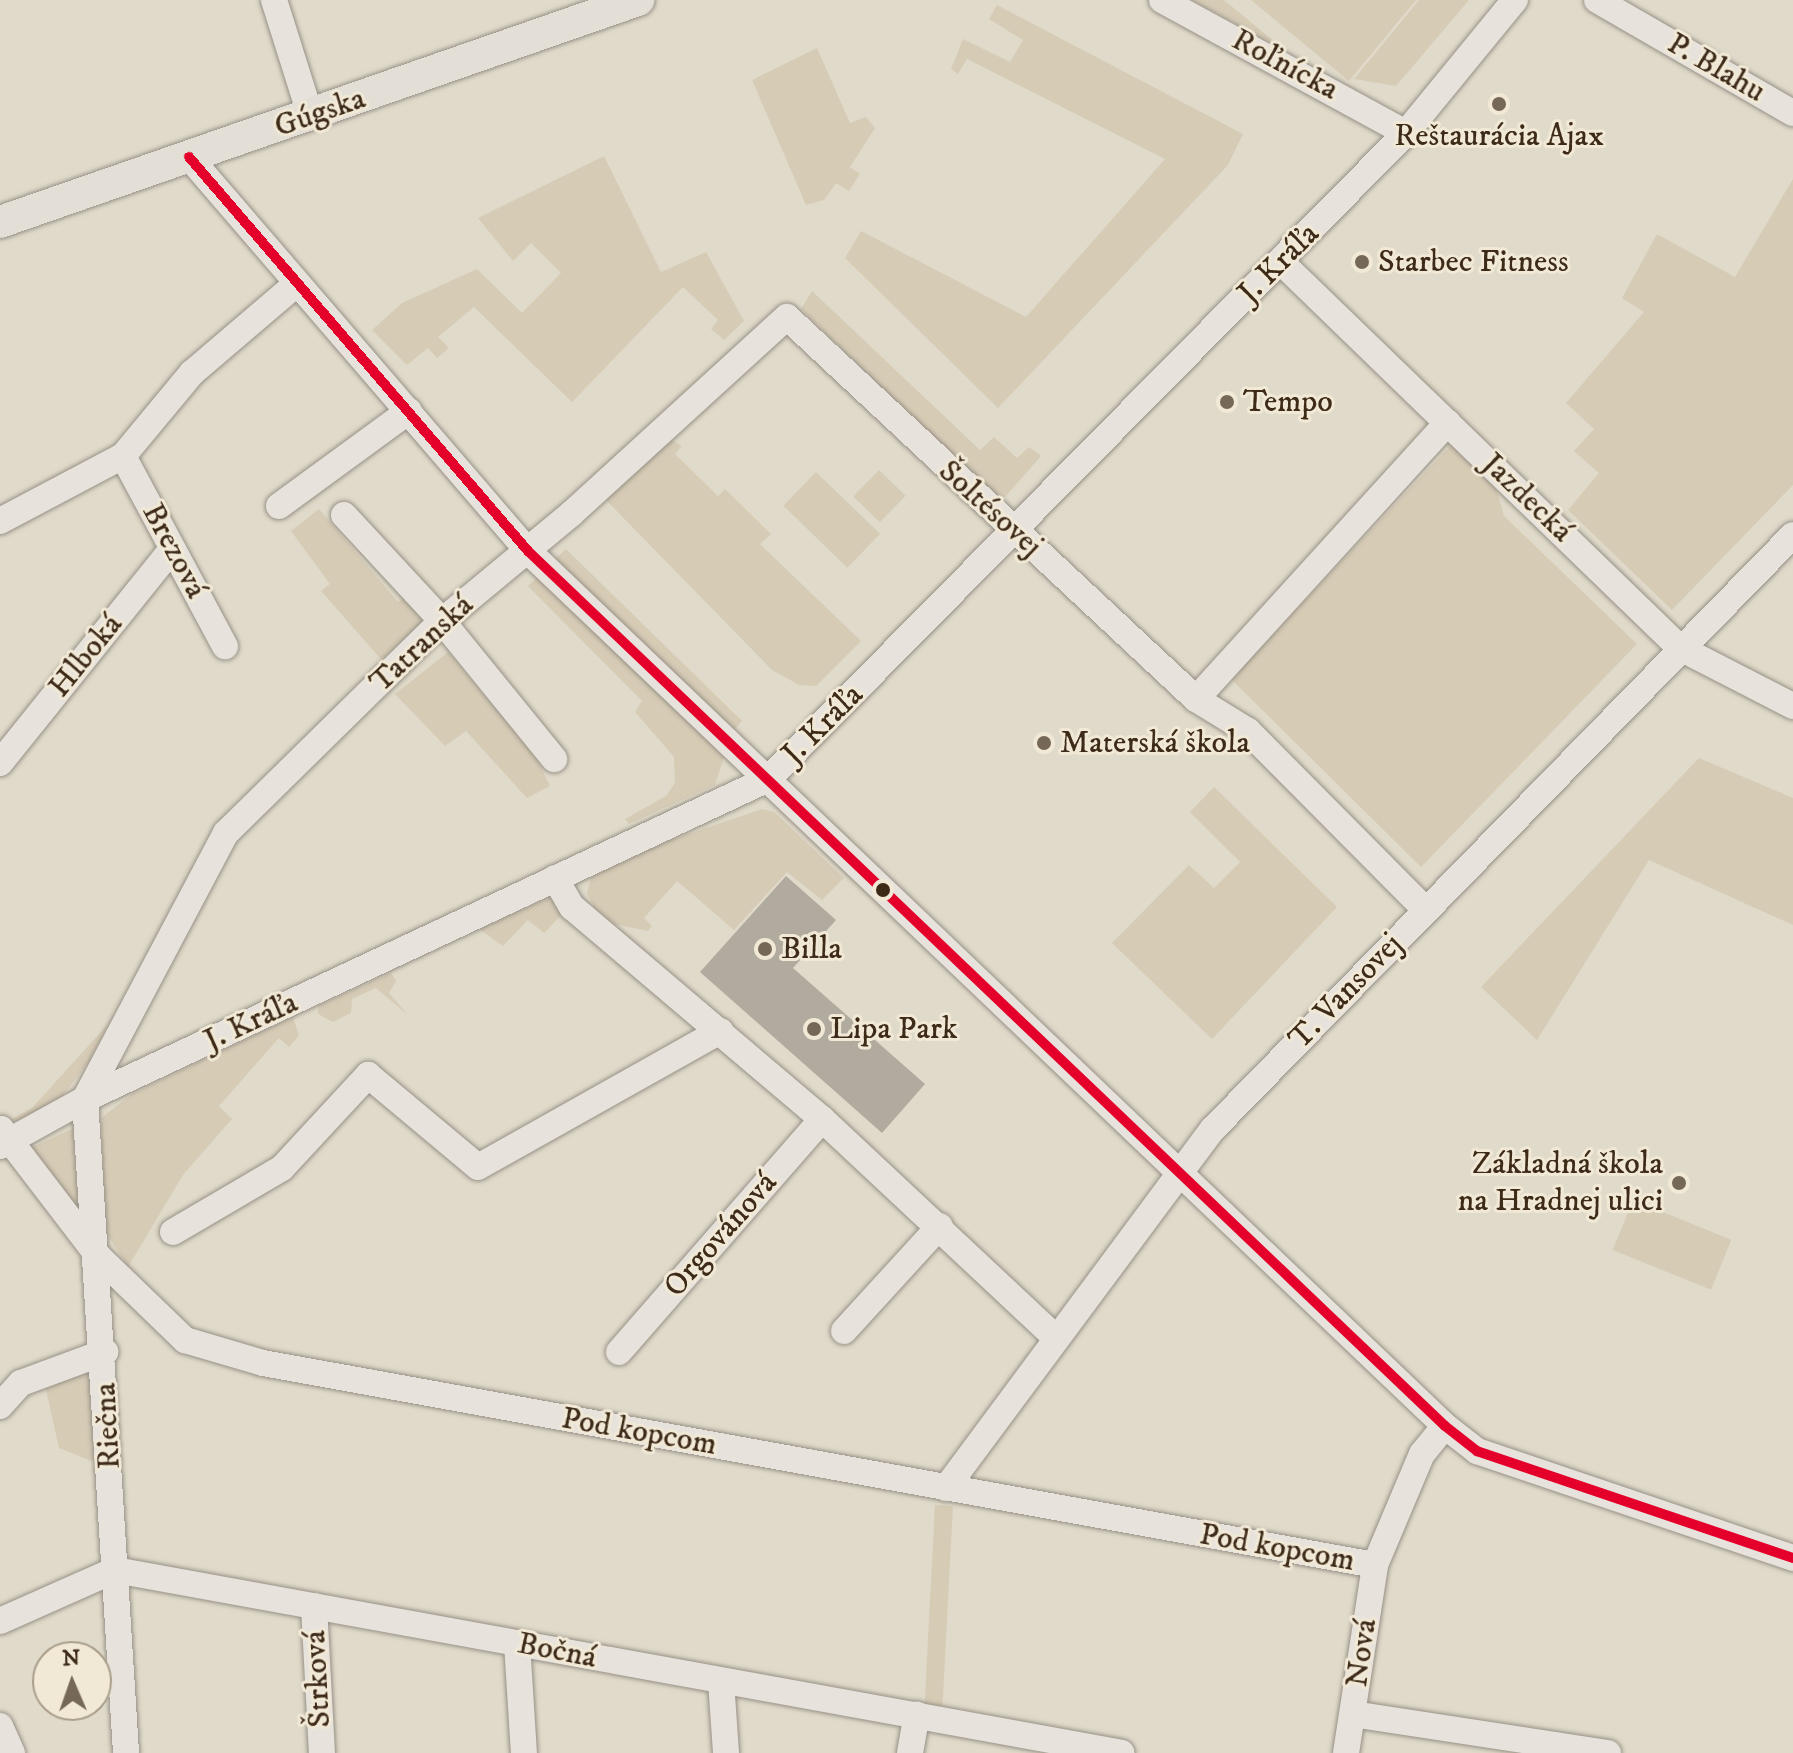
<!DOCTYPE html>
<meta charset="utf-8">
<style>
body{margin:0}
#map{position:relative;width:1793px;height:1753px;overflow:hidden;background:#e0daca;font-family:"IM FELL DW Pica",serif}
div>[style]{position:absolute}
.green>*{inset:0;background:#d6cbb5;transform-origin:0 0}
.building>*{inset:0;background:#b1ab9f}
.roads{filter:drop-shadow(0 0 2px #979186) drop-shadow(0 0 2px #979186)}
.minor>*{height:26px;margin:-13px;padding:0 13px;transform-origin:13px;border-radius:13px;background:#e7e3dc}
.major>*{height:32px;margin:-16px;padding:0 16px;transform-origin:16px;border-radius:16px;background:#e3dfd6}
.bus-1>*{height:10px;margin:-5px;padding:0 5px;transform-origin:5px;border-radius:5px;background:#e4002b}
.dots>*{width:22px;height:22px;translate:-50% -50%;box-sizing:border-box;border:4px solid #f1e9d6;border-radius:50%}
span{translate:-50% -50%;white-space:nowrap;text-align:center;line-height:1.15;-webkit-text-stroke:6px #f1e9d6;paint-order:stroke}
.street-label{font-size:32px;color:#3d2b18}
.poi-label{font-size:32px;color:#3d2b18}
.left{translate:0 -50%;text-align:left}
.right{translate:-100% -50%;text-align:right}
.north{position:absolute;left:32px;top:1641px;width:80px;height:80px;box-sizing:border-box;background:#f1e9d6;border:2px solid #a99d8a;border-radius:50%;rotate:358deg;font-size:22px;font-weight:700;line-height:32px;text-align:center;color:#3d2b18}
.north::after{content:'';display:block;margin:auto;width:28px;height:36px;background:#766856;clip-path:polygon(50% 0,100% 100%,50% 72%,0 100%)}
</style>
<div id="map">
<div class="green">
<div style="clip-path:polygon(1192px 0,1224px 0,1283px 49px)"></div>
<div style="clip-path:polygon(1251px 0,1416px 0,1349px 81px)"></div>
<div style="clip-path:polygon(1419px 0,1469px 0,1396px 86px,1354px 79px)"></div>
<div style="clip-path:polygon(997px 5px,1243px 134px,1228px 165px,998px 408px,845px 258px,861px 231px,1026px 317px,1165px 159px,967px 59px,958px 74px,951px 69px,963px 39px,1010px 62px,1023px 40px,989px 19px)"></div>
<div style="clip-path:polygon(817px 48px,850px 123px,866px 117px,875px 128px,850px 167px,860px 174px,849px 191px,836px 183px,824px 200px,806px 205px,752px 80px)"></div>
<div style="clip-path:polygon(604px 156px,661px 272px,706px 252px,744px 321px,724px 340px,711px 329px,718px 320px,683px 287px,572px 402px,474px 307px,438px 337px,449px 348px,437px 358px,428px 348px,407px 365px,372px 330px,402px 303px,477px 269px,522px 313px,561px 273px,531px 243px,513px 261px,478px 218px)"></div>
<div style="clip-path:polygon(1793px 179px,1793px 485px,1672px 610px,1568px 510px,1599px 473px,1574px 451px,1594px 429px,1566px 403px,1644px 312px,1622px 298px,1657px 234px,1735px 277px)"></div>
<div style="clip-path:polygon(812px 291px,980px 450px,994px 437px,1017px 458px,1029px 447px,1041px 456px,1005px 497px,992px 496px,801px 309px)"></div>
<div style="clip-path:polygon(672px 440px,682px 446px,675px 454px,718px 496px,725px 489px,771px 534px,760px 544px,861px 641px,816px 686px,799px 685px,772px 670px,603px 497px,660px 443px)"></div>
<div style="clip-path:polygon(1454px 442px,1493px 478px,1504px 516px,1637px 644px,1421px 867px,1231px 679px)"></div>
<div style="left:879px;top:470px;width:37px;height:37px;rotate:44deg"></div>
<div style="left:816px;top:472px;width:89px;height:47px;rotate:44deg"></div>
<div style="clip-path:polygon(319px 509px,398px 602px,409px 594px,428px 621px,381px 659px,321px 591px,330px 584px,291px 531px)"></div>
<div style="clip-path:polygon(566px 549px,742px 721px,732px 732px,553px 561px)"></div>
<div style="clip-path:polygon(539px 576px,724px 757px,715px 785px,629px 824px,625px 819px,666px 796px,675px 783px,674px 757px,635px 712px,642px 701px,528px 586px)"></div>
<div style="clip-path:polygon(448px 652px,536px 757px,550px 786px,527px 798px,466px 731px,445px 746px,395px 694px)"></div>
<div style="clip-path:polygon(1699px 758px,1793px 798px,1793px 925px,1649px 860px,1537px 1040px,1481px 987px)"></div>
<div style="clip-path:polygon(1214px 787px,1337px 907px,1212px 1039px,1112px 943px,1189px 865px,1214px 888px,1240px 862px,1190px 812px)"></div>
<div style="clip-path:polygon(762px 809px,774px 812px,844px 878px,822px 900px,787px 872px,734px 930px,677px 881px,644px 918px,652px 926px,648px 931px,603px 922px,587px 894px,591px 877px,659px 844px)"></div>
<div style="clip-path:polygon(556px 895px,563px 913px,544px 933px,528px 920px,503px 946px,479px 929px)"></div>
<div style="clip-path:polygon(391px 973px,396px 981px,389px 993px,408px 1015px,376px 988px,352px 999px,351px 1013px,333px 1022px,318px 1014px,318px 1006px)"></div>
<div style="clip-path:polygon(293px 1017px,299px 1035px,289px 1047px,279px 1038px,219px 1106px,232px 1119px,183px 1175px,128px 1267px,105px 1231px,101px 1118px,132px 1094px)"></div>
<div style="clip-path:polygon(108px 1024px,89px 1062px,58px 1101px,19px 1122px,12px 1119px,32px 1108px)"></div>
<div style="clip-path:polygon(74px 1128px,78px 1205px,74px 1208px,26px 1150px)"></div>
<div style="left:1633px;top:1200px;width:106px;height:54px;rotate:22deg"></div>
<div style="clip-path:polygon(91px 1368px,94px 1462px,59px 1448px,44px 1381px)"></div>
<div style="left:935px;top:1505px;width:18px;height:200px;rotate:3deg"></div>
</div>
<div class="building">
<div style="clip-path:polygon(786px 876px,836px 920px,793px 968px,925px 1084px,882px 1133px,700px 972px)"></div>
</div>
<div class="roads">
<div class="minor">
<div style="left:274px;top:0;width:123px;rotate:72.5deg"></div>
<div style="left:1162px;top:0;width:278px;rotate:28.6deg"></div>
<div style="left:1597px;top:0;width:226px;rotate:30deg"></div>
<div style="left:189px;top:157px;width:520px;rotate:49.29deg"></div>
<div style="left:528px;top:551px;width:1267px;rotate:43.66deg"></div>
<div style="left:1445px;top:1426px;width:41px;rotate:38deg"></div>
<div style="left:1477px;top:1451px;width:334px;rotate:18.7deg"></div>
<div style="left:1281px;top:262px;width:555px;rotate:44.05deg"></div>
<div style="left:1680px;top:648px;width:127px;rotate:27.2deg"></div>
<div style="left:123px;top:456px;width:216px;rotate:61.8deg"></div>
<div style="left:279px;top:506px;width:161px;rotate:-36.2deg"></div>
<div style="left:344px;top:515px;width:144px;rotate:47.2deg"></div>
<div style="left:442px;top:621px;width:178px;rotate:50.9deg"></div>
<div style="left:0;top:521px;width:139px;rotate:-27.9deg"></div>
<div style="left:123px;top:456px;width:108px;rotate:-50.3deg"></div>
<div style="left:192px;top:373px;width:135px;rotate:-40.5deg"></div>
<div style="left:1196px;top:699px;width:374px;rotate:-47.7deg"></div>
<div style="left:0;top:763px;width:275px;rotate:-51.2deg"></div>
<div style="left:555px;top:878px;width:34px;rotate:60deg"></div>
<div style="left:572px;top:907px;width:328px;rotate:40.3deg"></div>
<div style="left:822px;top:1119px;width:320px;rotate:43.1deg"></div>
<div style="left:85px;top:1099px;width:301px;rotate:-62.1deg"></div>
<div style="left:226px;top:833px;width:303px;rotate:-44.5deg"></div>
<div style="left:442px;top:621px;width:168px;rotate:-39.7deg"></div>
<div style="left:571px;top:514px;width:292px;rotate:-42.4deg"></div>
<div style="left:787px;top:317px;width:560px;rotate:43.05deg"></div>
<div style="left:1196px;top:699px;width:61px;rotate:31.6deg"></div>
<div style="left:1248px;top:731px;width:251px;rotate:45.2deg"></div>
<div style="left:85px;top:1099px;width:655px;rotate:86.41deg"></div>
<div style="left:1px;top:1129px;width:161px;rotate:52.6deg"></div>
<div style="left:99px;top:1257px;width:120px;rotate:44deg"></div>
<div style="left:185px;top:1340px;width:81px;rotate:16.4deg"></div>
<div style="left:263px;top:1363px;width:1130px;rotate:10.3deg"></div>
<div style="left:0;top:1146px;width:97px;rotate:-28.9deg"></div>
<div style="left:85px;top:1099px;width:754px;rotate:-25.1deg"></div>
<div style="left:768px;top:779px;width:908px;rotate:-45.36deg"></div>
<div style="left:1406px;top:133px;width:172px;rotate:-50.7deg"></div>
<div style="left:173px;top:1232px;width:126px;rotate:-30.4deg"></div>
<div style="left:282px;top:1168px;width:127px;rotate:-47.2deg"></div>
<div style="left:368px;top:1075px;width:143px;rotate:39.9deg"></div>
<div style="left:478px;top:1167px;width:278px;rotate:-29.3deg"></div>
<div style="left:844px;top:1331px;width:142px;rotate:-47.6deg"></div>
<div style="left:619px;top:1352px;width:309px;rotate:-48.9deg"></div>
<div style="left:0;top:1406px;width:31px;rotate:-48deg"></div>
<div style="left:21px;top:1383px;width:90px;rotate:-20.3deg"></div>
<div style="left:946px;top:1488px;width:447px;rotate:-53.4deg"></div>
<div style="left:1213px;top:1129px;width:830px;rotate:-45.68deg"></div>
<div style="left:314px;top:1606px;width:147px;rotate:86.9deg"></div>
<div style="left:0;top:1621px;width:126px;rotate:-23.9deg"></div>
<div style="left:115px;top:1570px;width:1023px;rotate:10.3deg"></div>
<div style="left:517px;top:1643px;width:110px;rotate:86.4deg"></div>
<div style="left:721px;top:1681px;width:72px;rotate:86deg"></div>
<div style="left:1353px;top:1714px;width:258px;rotate:8.7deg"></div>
<div style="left:0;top:1726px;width:30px;rotate:66deg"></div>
<div style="left:910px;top:1753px;width:39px;rotate:-80deg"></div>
<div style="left:1346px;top:1753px;width:190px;rotate:-81.2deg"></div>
<div style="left:1375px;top:1565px;width:121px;rotate:-67.1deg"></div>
<div style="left:1422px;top:1454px;width:36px;rotate:-51deg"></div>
</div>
<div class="major">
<div style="left:0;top:222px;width:676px;rotate:-19.19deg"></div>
</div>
</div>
<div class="bus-1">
<div style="left:189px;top:157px;width:520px;rotate:49.29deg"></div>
<div style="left:528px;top:551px;width:1267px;rotate:43.66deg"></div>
<div style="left:1445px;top:1426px;width:41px;rotate:38deg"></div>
<div style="left:1477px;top:1451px;width:334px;rotate:18.7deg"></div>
</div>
<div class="dots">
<div style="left:1499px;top:104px;background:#766856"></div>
<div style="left:1362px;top:262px;background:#766856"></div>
<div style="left:1227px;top:402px;background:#766856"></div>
<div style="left:1044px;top:743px;background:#766856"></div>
<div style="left:883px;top:890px;background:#3d2b18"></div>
<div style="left:765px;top:949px;background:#766856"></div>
<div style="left:814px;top:1029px;background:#766856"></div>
<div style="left:1679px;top:1183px;background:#766856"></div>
</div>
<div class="street-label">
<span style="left:1285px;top:65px;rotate:28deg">Roľnícka</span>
<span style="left:1716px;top:68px;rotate:30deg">P. Blahu</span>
<span style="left:320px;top:113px;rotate:-19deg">Gúgska</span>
<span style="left:1279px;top:264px;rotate:-45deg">J. Kráľa</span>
<span style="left:1527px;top:498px;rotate:44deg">Jazdecká</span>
<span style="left:990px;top:509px;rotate:42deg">Šoltésovej</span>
<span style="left:174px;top:551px;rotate:62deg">Brezová</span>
<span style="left:422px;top:644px;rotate:-43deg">Tatranská</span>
<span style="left:86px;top:656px;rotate:-51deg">Hlboká</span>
<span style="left:823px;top:725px;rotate:-45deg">J. Kráľa</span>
<span style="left:1346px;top:992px;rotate:-46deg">T. Vansovej</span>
<span style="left:251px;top:1022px;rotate:-25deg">J. Kráľa</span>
<span style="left:721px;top:1235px;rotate:-49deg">Orgovánová</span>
<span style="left:108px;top:1426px;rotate:-93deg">Riečna</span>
<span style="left:639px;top:1432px;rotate:10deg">Pod kopcom</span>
<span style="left:1277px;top:1548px;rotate:10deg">Pod kopcom</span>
<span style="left:557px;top:1651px;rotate:11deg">Bočná</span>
<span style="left:1362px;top:1653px;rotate:-82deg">Nová</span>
<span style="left:318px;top:1679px;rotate:-93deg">Štrková</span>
</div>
<div class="poi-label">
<span style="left:1499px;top:136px">Reštaurácia Ajax</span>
<span class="left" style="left:1378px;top:262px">Starbec Fitness</span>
<span class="left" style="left:1243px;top:402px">Tempo</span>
<span class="left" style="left:1060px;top:743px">Materská škola</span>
<span class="left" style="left:781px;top:949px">Billa</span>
<span class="left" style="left:830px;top:1029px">Lipa Park</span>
<span class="right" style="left:1663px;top:1183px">Základná škola<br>na Hradnej ulici</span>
</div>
<div class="north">N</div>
</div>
